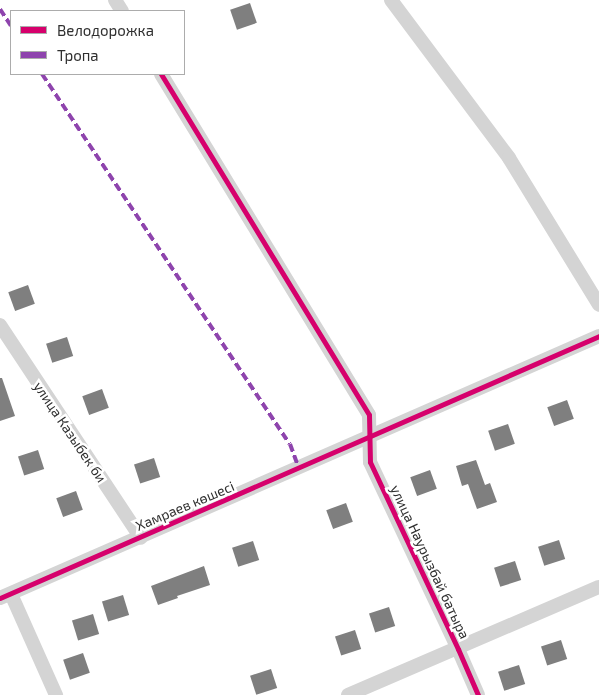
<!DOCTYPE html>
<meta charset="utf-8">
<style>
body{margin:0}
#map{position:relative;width:599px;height:695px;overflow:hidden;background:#fff;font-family:"Exo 2",sans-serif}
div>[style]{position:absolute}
.building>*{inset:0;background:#7f7f7f;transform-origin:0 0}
.street>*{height:14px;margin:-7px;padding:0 7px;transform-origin:7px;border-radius:7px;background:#d4d4d4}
.quiet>*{height:4px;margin-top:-2px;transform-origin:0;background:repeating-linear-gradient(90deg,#8e44ad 0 8px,transparent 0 12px)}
.cycleway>*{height:5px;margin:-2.5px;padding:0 2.5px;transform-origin:2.5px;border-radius:2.5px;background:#d6006c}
span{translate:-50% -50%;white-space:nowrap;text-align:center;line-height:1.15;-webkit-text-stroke:5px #fff;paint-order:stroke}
.street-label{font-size:14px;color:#2f2f2f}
.legend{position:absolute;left:10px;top:10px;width:175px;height:65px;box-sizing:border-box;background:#fff;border:1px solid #acacac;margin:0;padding:6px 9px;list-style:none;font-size:15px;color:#2f2f2f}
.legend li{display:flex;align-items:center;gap:10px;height:25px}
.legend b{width:25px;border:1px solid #acacac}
</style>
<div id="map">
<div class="building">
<div style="left:250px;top:3px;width:21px;height:21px;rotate:71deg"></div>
<div style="left:28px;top:285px;width:20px;height:21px;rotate:70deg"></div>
<div style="left:67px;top:337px;width:20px;height:22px;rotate:72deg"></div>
<div style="clip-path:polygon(0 378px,2px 378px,15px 416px,0 421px)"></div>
<div style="left:102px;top:389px;width:20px;height:21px;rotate:70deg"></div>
<div style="left:567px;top:400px;width:20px;height:21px;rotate:70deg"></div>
<div style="left:508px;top:424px;width:21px;height:21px;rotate:71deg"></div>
<div style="left:38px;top:450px;width:20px;height:21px;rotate:72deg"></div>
<div style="left:154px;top:458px;width:20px;height:21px;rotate:72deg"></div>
<div style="clip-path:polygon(476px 460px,485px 485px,490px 483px,497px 502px,477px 509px,468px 484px,462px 486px,456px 466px)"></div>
<div style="left:430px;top:470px;width:20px;height:21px;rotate:70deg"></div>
<div style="left:76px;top:491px;width:20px;height:21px;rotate:70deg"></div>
<div style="left:346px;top:503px;width:20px;height:21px;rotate:70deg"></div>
<div style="left:559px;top:540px;width:20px;height:22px;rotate:72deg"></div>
<div style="left:253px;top:541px;width:20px;height:22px;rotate:72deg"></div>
<div style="left:515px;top:561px;width:20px;height:22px;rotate:72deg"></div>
<div style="clip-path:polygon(204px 566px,210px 585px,177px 596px,178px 598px,158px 605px,151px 586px)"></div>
<div style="left:123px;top:595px;width:21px;height:22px;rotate:73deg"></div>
<div style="left:389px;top:607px;width:20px;height:21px;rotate:72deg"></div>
<div style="left:93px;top:614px;width:21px;height:22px;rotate:73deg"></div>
<div style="left:355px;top:630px;width:20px;height:21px;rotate:72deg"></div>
<div style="left:561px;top:640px;width:20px;height:21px;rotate:72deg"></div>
<div style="left:83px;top:653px;width:21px;height:21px;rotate:71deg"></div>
<div style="left:519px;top:665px;width:20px;height:22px;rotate:72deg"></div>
<div style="left:271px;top:669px;width:20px;height:22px;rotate:72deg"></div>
</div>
<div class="street">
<div style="left:115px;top:0;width:13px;rotate:58deg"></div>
<div style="left:391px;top:0;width:197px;rotate:53.2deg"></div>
<div style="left:509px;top:158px;width:172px;rotate:58.5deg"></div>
<div style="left:161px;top:74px;width:399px;rotate:58.6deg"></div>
<div style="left:369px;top:415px;width:47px;rotate:88.8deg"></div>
<div style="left:370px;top:462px;width:207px;rotate:64.8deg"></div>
<div style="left:458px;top:649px;width:50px;rotate:66.5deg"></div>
<div style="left:0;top:325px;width:255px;rotate:56.5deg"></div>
<div style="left:11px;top:594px;width:111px;rotate:66deg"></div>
<div style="left:0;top:598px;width:654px;rotate:-23.62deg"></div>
<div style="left:348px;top:695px;width:273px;rotate:-23.3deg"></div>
</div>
<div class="quiet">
<div style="left:0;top:9px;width:20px;rotate:57deg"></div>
<div style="left:42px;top:74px;width:445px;rotate:56.2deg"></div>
<div style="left:290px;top:444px;width:27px;rotate:70deg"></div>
</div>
<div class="cycleway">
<div style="left:161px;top:74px;width:399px;rotate:58.6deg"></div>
<div style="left:369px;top:415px;width:47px;rotate:88.8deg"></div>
<div style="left:370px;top:462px;width:207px;rotate:64.8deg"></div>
<div style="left:458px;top:649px;width:50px;rotate:66.5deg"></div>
<div style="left:0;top:598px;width:654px;rotate:-23.62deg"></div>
</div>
<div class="street-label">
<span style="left:70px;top:432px;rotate:56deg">улица Казыбек би</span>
<span style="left:185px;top:506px;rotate:-23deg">Хамраев көшесі</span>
<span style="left:430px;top:562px;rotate:65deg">улица Наурызбай батыра</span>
</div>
<ul class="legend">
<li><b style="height:6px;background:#d6006c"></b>Велодорожка</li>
<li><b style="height:6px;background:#8e44ad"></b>Тропа</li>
</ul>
</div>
